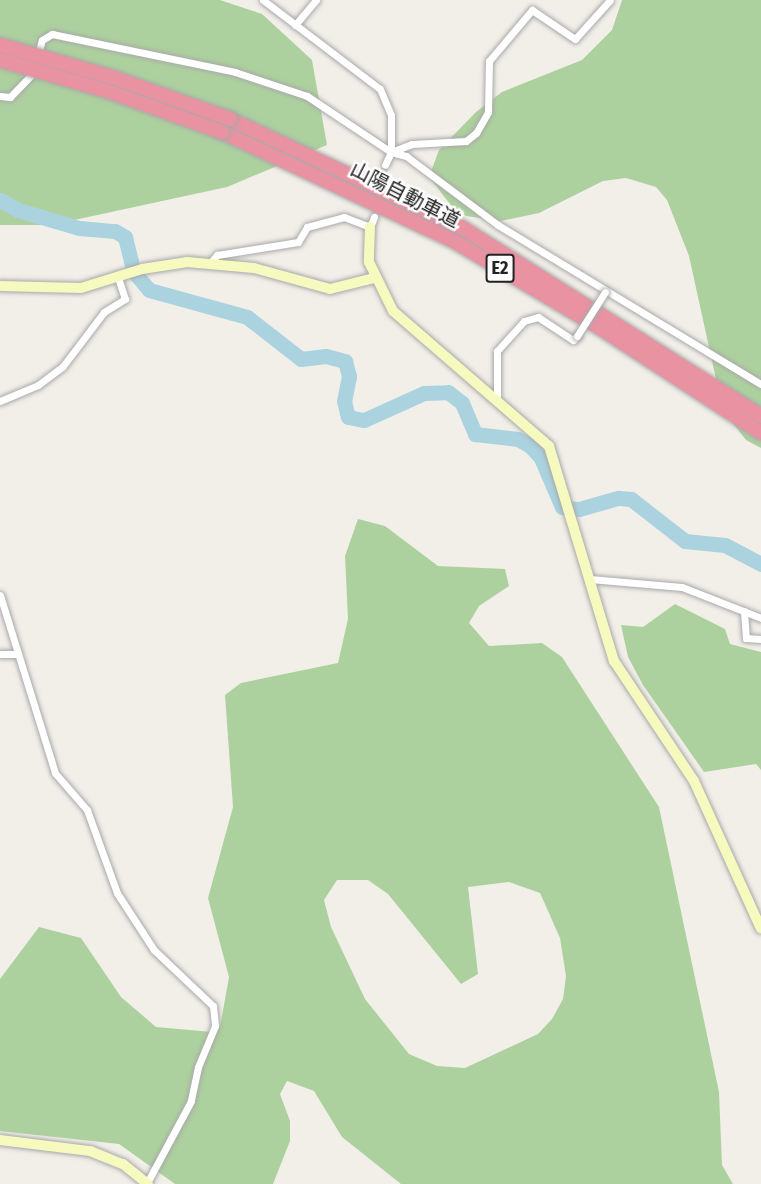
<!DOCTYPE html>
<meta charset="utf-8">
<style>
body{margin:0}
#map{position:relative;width:761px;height:1184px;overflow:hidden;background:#f2efe9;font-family:"Fira Sans Condensed","Noto Sans JP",sans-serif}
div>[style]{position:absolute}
.forest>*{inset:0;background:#add19e}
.river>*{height:15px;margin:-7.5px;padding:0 7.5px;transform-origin:7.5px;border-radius:7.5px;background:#aad3df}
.street-tunnel>*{height:7px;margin-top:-3.5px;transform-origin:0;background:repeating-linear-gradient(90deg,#c8c6c1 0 7px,transparent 0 10.5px)}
.roads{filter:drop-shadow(0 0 2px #a9a9a9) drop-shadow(0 0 2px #a9a9a9)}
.street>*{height:7px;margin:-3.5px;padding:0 3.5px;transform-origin:3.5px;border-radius:3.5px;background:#fff}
.secondary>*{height:10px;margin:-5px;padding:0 5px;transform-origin:5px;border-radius:5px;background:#f7fabf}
.highway>*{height:14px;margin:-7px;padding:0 7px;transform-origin:7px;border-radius:7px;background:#e892a2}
.bridges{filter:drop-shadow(0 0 2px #a9a9a9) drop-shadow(0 0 2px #a9a9a9)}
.street-bridge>*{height:7px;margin:-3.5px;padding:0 3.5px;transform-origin:3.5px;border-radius:3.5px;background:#fff}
.highway-bridge>*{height:14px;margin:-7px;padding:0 7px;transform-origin:7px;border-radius:7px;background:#e892a2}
span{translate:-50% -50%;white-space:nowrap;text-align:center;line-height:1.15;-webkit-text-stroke:5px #fff;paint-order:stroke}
.shield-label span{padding:2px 4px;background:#fff;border:2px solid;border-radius:4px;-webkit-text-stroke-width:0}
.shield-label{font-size:18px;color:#222;font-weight:700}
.street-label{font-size:20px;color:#222}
</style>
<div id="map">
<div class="forest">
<div style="clip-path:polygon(0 0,220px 0,262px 14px,312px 60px,327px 145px,227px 187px,51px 225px,0 225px)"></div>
<div style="clip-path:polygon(622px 0,761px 0,761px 448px,746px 440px,723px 411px,689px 256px,667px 200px,656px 187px,626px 178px,603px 181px,539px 213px,501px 221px,466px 216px,453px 208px,429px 177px,439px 150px,476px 112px,502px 92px,582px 60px,612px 30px)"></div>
<div style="clip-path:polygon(evenodd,358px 519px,385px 526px,438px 566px,505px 569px,509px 586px,479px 606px,469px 623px,489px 646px,542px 643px,562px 657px,659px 807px,719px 1092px,722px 1165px,733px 1184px,401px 1184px,342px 1137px,314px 1091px,287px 1081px,280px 1094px,290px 1121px,290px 1141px,273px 1184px,175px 1184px,119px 1144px,0 1131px,0 979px,39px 927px,81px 938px,121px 997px,156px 1027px,212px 1032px,220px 1027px,229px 977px,208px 898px,233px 807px,225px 695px,241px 683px,338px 663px,348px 619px,345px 556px,358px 519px,337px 880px,368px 880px,388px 894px,461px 984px,478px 974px,468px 887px,509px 882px,540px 893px,560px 938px,566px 976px,563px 999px,552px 1019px,538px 1034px,465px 1068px,437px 1066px,409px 1054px,365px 999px,331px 927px,324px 900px,337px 880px)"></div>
<div style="clip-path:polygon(675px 604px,725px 629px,730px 644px,761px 652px,761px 770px,756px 764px,704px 772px,643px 685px,628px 657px,621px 625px,643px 627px)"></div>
</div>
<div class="river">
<div style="left:0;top:200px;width:21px;rotate:29deg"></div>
<div style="left:18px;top:210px;width:64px;rotate:16.4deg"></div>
<div style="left:79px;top:228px;width:36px;rotate:5deg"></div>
<div style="left:115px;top:231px;width:12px;rotate:31deg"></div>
<div style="left:125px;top:237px;width:36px;rotate:76deg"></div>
<div style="left:134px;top:272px;width:23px;rotate:50deg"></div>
<div style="left:149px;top:290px;width:102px;rotate:15.4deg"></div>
<div style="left:247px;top:317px;width:68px;rotate:37.9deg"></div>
<div style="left:301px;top:359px;width:25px;rotate:-7deg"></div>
<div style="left:326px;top:356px;width:20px;rotate:15deg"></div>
<div style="left:345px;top:361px;width:16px;rotate:75deg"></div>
<div style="left:349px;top:376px;width:25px;rotate:101deg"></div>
<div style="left:344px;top:401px;width:16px;rotate:76deg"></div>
<div style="left:348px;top:417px;width:16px;rotate:11deg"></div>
<div style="left:364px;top:420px;width:66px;rotate:-24.2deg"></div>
<div style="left:424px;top:393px;width:24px;rotate:-2deg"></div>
<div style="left:448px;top:392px;width:18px;rotate:38deg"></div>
<div style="left:462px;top:403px;width:34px;rotate:67deg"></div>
<div style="left:475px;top:434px;width:43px;rotate:6.6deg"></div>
<div style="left:518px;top:439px;width:14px;rotate:30deg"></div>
<div style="left:530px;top:446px;width:16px;rotate:47deg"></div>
<div style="left:541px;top:458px;width:53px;rotate:66.8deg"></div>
<div style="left:562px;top:507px;width:17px;rotate:7deg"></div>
<div style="left:579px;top:509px;width:41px;rotate:-15.8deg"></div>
<div style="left:618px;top:498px;width:13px;rotate:4deg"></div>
<div style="left:631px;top:499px;width:68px;rotate:37.9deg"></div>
<div style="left:685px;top:541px;width:40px;rotate:5.7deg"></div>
<div style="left:725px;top:545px;width:41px;rotate:27.8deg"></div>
</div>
<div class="street-tunnel">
<div style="left:377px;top:206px;width:42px;rotate:-79deg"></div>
</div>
<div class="roads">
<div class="street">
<div style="left:263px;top:0;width:147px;rotate:37.3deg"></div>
<div style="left:380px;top:89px;width:28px;rotate:67deg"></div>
<div style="left:391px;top:115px;width:37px;rotate:90deg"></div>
<div style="left:391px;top:152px;width:14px;rotate:115deg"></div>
<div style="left:295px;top:25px;width:33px;rotate:-50deg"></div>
<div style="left:0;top:96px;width:10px;rotate:6deg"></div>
<div style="left:10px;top:97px;width:33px;rotate:-46deg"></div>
<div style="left:33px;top:73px;width:34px;rotate:-75deg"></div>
<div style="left:42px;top:40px;width:12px;rotate:-31deg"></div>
<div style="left:52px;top:34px;width:187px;rotate:11.7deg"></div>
<div style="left:235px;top:72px;width:76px;rotate:18.4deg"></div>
<div style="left:307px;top:96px;width:101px;rotate:33.7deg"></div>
<div style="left:391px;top:152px;width:16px;rotate:15deg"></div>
<div style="left:406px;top:156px;width:115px;rotate:36.9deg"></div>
<div style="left:498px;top:225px;width:307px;rotate:31.2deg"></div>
<div style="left:391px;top:152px;width:22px;rotate:-21deg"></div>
<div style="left:412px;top:144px;width:54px;rotate:-3.2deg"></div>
<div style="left:466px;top:141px;width:13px;rotate:-39deg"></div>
<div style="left:476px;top:133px;width:24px;rotate:-60deg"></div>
<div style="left:488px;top:112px;width:51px;rotate:-88.9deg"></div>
<div style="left:489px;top:61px;width:67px;rotate:-49.9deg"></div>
<div style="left:532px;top:10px;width:52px;rotate:34deg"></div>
<div style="left:575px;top:39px;width:52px;rotate:-48.1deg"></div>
<div style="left:210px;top:263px;width:11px;rotate:-49deg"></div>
<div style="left:217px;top:255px;width:82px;rotate:-9.1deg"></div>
<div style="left:298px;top:242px;width:17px;rotate:-59deg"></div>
<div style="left:307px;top:227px;width:38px;rotate:-15deg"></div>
<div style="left:344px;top:217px;width:28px;rotate:21deg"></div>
<div style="left:370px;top:227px;width:11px;rotate:-68deg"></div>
<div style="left:497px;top:400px;width:49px;rotate:-90deg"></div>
<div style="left:497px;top:351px;width:40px;rotate:-48deg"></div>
<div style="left:524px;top:321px;width:15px;rotate:-16deg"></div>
<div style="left:538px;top:317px;width:42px;rotate:33.3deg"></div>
<div style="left:573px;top:340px;width:6px;rotate:-45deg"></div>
<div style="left:0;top:401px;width:41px;rotate:-22.8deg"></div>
<div style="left:38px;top:385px;width:31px;rotate:-37deg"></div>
<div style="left:63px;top:366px;width:68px;rotate:-52.8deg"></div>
<div style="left:104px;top:312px;width:25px;rotate:-32deg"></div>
<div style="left:125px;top:299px;width:23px;rotate:-108deg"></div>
<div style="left:590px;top:579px;width:92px;rotate:5deg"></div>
<div style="left:682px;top:587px;width:85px;rotate:21.4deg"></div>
<div style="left:0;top:595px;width:186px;rotate:72.8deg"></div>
<div style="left:55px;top:773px;width:49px;rotate:49.1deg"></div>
<div style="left:87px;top:810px;width:88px;rotate:70.1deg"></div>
<div style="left:117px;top:893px;width:68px;rotate:57deg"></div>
<div style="left:154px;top:950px;width:81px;rotate:43.5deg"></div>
<div style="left:213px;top:1006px;width:20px;rotate:84deg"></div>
<div style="left:215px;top:1026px;width:44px;rotate:112.5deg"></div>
<div style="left:198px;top:1067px;width:35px;rotate:102deg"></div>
<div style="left:191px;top:1101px;width:93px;rotate:118.2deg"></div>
<div style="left:744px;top:611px;width:27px;rotate:86deg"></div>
<div style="left:746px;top:638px;width:15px;rotate:4deg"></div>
<div style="left:0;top:654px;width:18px"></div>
</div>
<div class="secondary">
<div style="left:370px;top:227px;width:35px;rotate:92deg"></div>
<div style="left:369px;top:262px;width:55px;rotate:63.9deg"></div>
<div style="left:393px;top:311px;width:206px;rotate:40.9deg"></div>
<div style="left:549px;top:446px;width:225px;rotate:73.2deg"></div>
<div style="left:614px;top:661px;width:144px;rotate:56.3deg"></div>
<div style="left:694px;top:781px;width:162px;rotate:65.6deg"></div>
<div style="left:0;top:286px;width:81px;rotate:1.4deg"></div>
<div style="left:81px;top:288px;width:64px;rotate:-17.3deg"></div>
<div style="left:142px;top:269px;width:46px;rotate:-8.8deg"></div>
<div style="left:187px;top:262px;width:67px;rotate:5.1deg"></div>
<div style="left:254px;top:268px;width:79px;rotate:15.4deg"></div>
<div style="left:330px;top:289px;width:45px;rotate:-14deg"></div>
<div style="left:0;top:1140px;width:91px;rotate:7deg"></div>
<div style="left:90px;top:1151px;width:35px;rotate:22deg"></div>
<div style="left:123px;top:1164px;width:32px;rotate:39deg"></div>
</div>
<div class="highway">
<div style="left:230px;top:119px;width:255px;rotate:25.1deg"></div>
<div style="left:461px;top:227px;width:355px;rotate:32.2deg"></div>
<div style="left:222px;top:132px;width:254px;rotate:25.2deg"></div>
<div style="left:452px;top:240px;width:172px;rotate:30.7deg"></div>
<div style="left:600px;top:328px;width:192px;rotate:33.1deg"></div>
</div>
</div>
<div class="bridges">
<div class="street-bridge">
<div style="left:577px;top:336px;width:52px;rotate:-57.5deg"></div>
</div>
<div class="highway-bridge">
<div style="left:0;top:45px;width:120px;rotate:16deg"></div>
<div style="left:115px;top:78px;width:122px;rotate:19.6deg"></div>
<div style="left:0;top:60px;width:115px;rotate:16.2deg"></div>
<div style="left:110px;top:92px;width:119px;rotate:19.7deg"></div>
</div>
</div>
<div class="shield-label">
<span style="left:500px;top:268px">E2</span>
</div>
<div class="street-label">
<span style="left:405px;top:195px;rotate:27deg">山陽自動車道</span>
</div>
</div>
